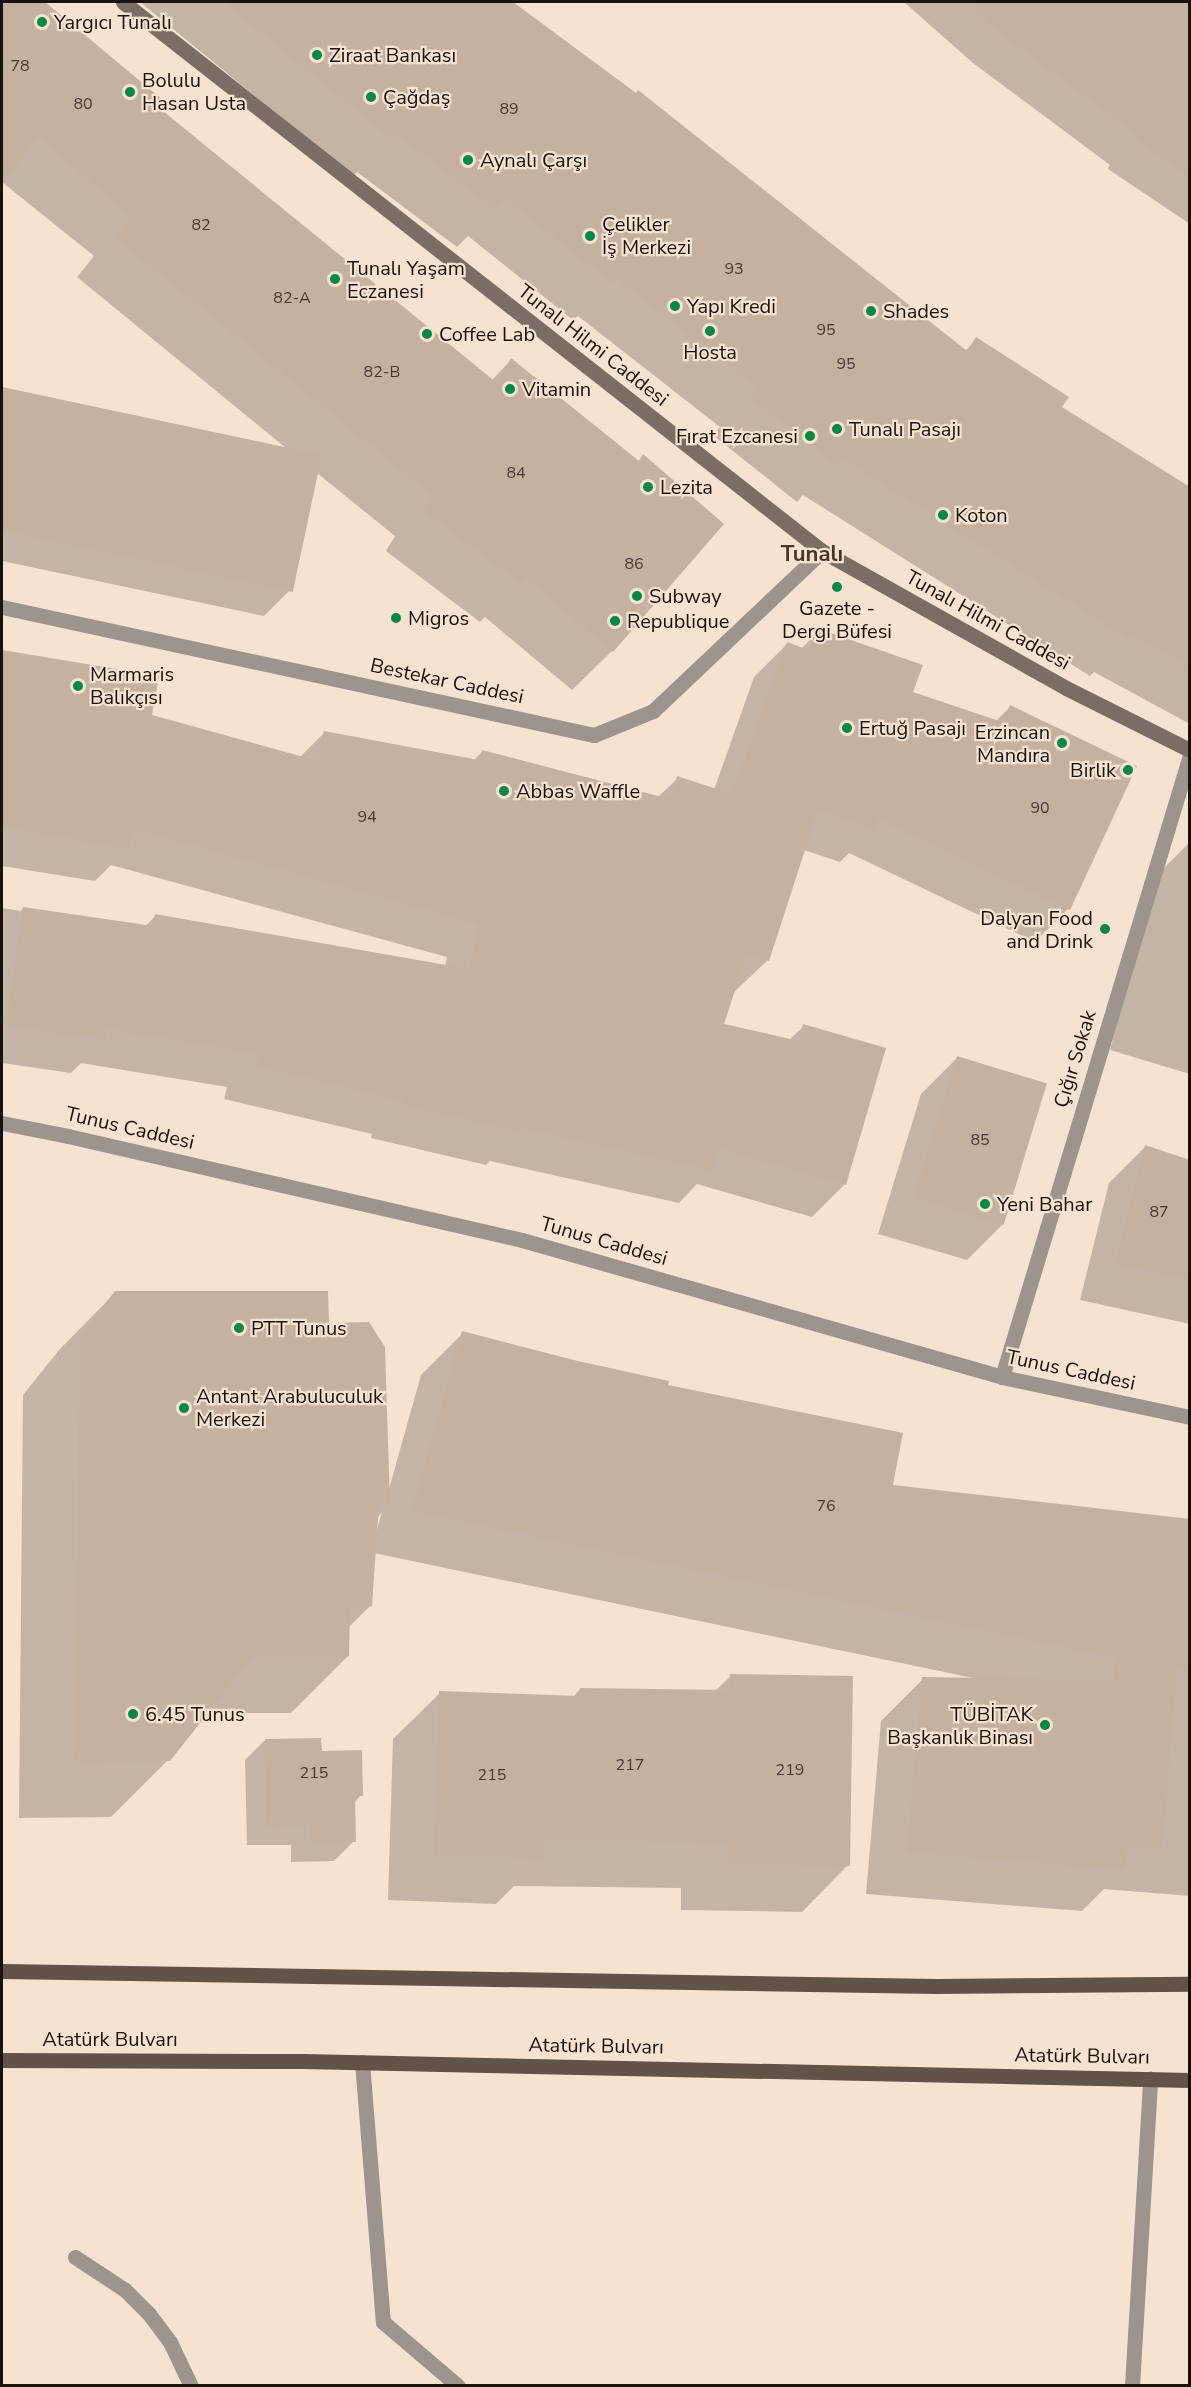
<!DOCTYPE html>
<meta charset="utf-8">
<style>
body{margin:0}
#map{position:relative;width:1191px;height:2387px;overflow:hidden;background:#f5e2d0;font-family:"Nunito Sans",sans-serif}
div>[style]{position:absolute}
.shadow>*{inset:0;background:#0003}
.building>*{inset:0;background:#c4b1a0;transform-origin:0 0}
.service>*{height:15px;margin:-7.5px;padding:0 7.5px;transform-origin:7.5px;border-radius:7.5px;background:#9d948d}
.minor>*{height:15px;margin:-7.5px;padding:0 7.5px;transform-origin:7.5px;border-radius:7.5px;background:#9d948d}
.tertiary>*{height:15px;margin:-7.5px;padding:0 7.5px;transform-origin:7.5px;border-radius:7.5px;background:#9d948d}
.secondary>*{height:15px;margin:-7.5px;padding:0 7.5px;transform-origin:7.5px;border-radius:7.5px;background:#7a6e64}
.primary>*{height:15px;margin:-7.5px;padding:0 7.5px;transform-origin:7.5px;border-radius:7.5px;background:#615346}
.dots>*{width:16px;height:16px;translate:-50% -50%;box-sizing:border-box;border:3px solid #f5e2d0;border-radius:50%}
span{translate:-50% -50%;white-space:nowrap;text-align:center;line-height:1.15;-webkit-text-stroke:4.5px #f5e2d0;paint-order:stroke}
.number-label{font-size:16px;color:#443a32}
.number-label span{-webkit-text-stroke-width:0}
.poi-label{font-size:20px;color:#19130d}
.left{translate:0 -50%;text-align:left}
.right{translate:-100% -50%;text-align:right}
.street-label{font-size:20px;color:#19130d}
.quarter-label{font-size:22px;color:#463729;font-weight:700}
.frame{position:absolute;inset:0;border:3px solid #19130d;pointer-events:none}
</style>
<div id="map">
<div class="shadow">
<div style="clip-path:polygon(2px 2px,42px 2px,161px 101px,155px 107px,492px 380px,511px 360px,638px 461px,643px 456px,612px 651px,572px 690px,485px 617px,480px 622px,386px 551px,395px 536px,317px 473px,293px 587px,264px 616px,2px 561px,2px 389px,286px 448px,77px 277px,94px 256px,2px 182px)"></div>
<div style="clip-path:polygon(140px 2px,510px 2px,965px 351px,977px 339px,1060px 408px,1190px 489px,1190px 724px,1094px 672px,1090px 676px,803px 495px,797px 502px,713px 435px,720px 427px,578px 316px,573px 320px,468px 236px,457px 247px,357px 172px,353px 176px)"></div>
<div style="clip-path:polygon(904px 2px,1190px 2px,1190px 224px,1108px 169px,1110px 165px,973px 63px)"></div>
<div style="clip-path:polygon(819px 631px,911px 692px,995px 722px,1010px 707px,1135px 767px,1068px 909px,1035px 942px,849px 853px,840px 862px,804px 850px,768px 960px,733px 993px,722px 1025px,789px 1040px,804px 1026px,845px 1184px,812px 1217px,697px 1184px,679px 1203px,490px 1161px,486px 1165px,371px 1138px,372px 1134px,224px 1099px,227px 1087px,81px 1063px,71px 1073px,2px 1063px,2px 908px,21px 911px,23px 908px,145px 927px,155px 916px,445px 966px,447px 957px,111px 865px,95px 881px,2px 866px,2px 651px,26px 654px,150px 717px,299px 758px,324px 733px,474px 760px,482px 752px,658px 797px,678px 778px,714px 790px,754px 677px,787px 644px,801px 649px)"></div>
<div style="clip-path:polygon(1190px 842px,1190px 1074px,1110px 1050px,1154px 878px)"></div>
<div style="clip-path:polygon(957px 1058px,1003px 1224px,967px 1260px,878px 1234px,921px 1094px)"></div>
<div style="clip-path:polygon(1145px 1147px,1190px 1161px,1190px 1324px,1080px 1300px,1109px 1183px)"></div>
<div style="clip-path:polygon(evenodd,116px 1292px,327px 1325px,389px 1489px,421px 1375px,463px 1333px,666px 1386px,891px 1486px,1190px 1521px,1190px 1896px,1104px 1889px,1082px 1911px,866px 1894px,881px 1721px,923px 1679px,973px 1678px,374px 1553px,370px 1606px,348px 1628px,348px 1656px,291px 1713px,206px 1713px,168px 1760px,111px 1817px,19px 1818px,23px 1395px,59px 1350px,116px 1292px,382px 1512px,377px 1530px,377px 1518px,382px 1512px)"></div>
<div style="clip-path:polygon(731px 1676px,848px 1865px,802px 1912px,681px 1910px,681px 1888px,514px 1886px,496px 1904px,388px 1900px,393px 1739px,440px 1693px,573px 1697px,580px 1689px,715px 1691px)"></div>
<div style="clip-path:polygon(265px 1740px,320px 1752px,361px 1795px,354px 1803px,354px 1841px,334px 1861px,291px 1862px,291px 1845px,247px 1845px,245px 1760px)"></div>
</div>
<div class="building">
<div style="clip-path:polygon(2px 2px,45px 2px,163px 100px,158px 107px,497px 383px,511px 358px,639px 461px,643px 454px,724px 524px,613px 652px,525px 577px,521px 584px,424px 511px,433px 496px,115px 237px,132px 216px,38px 137px,2px 184px)"></div>
<div style="clip-path:polygon(224px 2px,513px 2px,636px 93px,638px 90px,967px 351px,976px 337px,1069px 397px,1062px 407px,1190px 487px,1190px 666px,1132px 635px,1129px 639px,841px 458px,836px 465px,750px 397px,757px 388px,616px 278px,612px 283px,505px 198px,496px 210px,396px 134px,392px 139px)"></div>
<div style="clip-path:polygon(965px 2px,1190px 2px,1190px 176px,1135px 139px,1138px 135px,1002px 35px)"></div>
<div style="left:2px;top:387px;width:327px;height:140px;rotate:12deg"></div>
<div style="clip-path:polygon(819px 629px,923px 665px,913px 692px,1002px 722px,1010px 705px,1137px 766px,1070px 910px,878px 819px,874px 830px,818px 810px,769px 961px,747px 954px,724px 1024px,799px 1041px,803px 1024px,886px 1048px,846px 1185px,718px 1148px,713px 1171px,522px 1128px,521px 1132px,403px 1105px,404px 1101px,256px 1066px,259px 1054px,107px 1029px,105px 1040px,6px 1026px,23px 907px,153px 926px,155px 914px,469px 969px,479px 924px,133px 829px,129px 849px,2px 827px,2px 650px,159px 676px,152px 715px,318px 761px,324px 731px,479px 760px,482px 750px,670px 799px,677px 776px,732px 794px,787px 642px,811px 651px)"></div>
<div style="left:957px;top:1056px;width:94px;height:148px;rotate:17deg"></div>
<div style="clip-path:polygon(1145px 1145px,1190px 1160px,1190px 1279px,1115px 1264px)"></div>
<div style="clip-path:polygon(115px 1291px,328px 1291px,329px 1323px,369px 1322px,385px 1347px,390px 1506px,379px 1504px,372px 1606px,350px 1609px,349px 1656px,252px 1657px,170px 1761px,75px 1762px,80px 1337px)"></div>
<div style="clip-path:polygon(462px 1331px,578px 1361px,669px 1381px,668px 1385px,903px 1433px,893px 1485px,1190px 1519px,1190px 1670px,1177px 1669px,1162px 1849px,1127px 1847px,1125px 1870px,907px 1852px,922px 1677px,1113px 1680px,1116px 1658px,412px 1511px)"></div>
<div style="clip-path:polygon(730px 1674px,853px 1676px,850px 1866px,727px 1864px,727px 1842px,545px 1840px,544px 1858px,434px 1855px,439px 1691px,580px 1696px,580px 1688px,730px 1690px)"></div>
<div style="clip-path:polygon(321px 1738px,322px 1751px,362px 1750px,363px 1796px,355px 1796px,356px 1842px,310px 1842px,310px 1825px,266px 1826px,265px 1739px)"></div>
</div>
<div class="service">
<div style="left:362px;top:2062px;width:261px;rotate:85.4deg"></div>
<div style="left:383px;top:2322px;width:99px;rotate:40.5deg"></div>
<div style="left:75px;top:2257px;width:60px;rotate:33.4deg"></div>
<div style="left:125px;top:2290px;width:34px;rotate:45deg"></div>
<div style="left:149px;top:2314px;width:35px;rotate:53deg"></div>
<div style="left:170px;top:2342px;width:49px;rotate:64.5deg"></div>
<div style="left:1132px;top:2386px;width:308px;rotate:-86.6deg"></div>
</div>
<div class="minor">
<div style="left:2px;top:607px;width:606px;rotate:12.2deg"></div>
<div style="left:594px;top:735px;width:64px;rotate:-22.1deg"></div>
<div style="left:653px;top:711px;width:233px;rotate:-43.4deg"></div>
<div style="left:1002px;top:1377px;width:650px;rotate:-73.18deg"></div>
</div>
<div class="tertiary">
<div style="left:2px;top:1123px;width:67px;rotate:11.1deg"></div>
<div style="left:68px;top:1136px;width:466px;rotate:12.9deg"></div>
<div style="left:522px;top:1240px;width:499px;rotate:15.9deg"></div>
<div style="left:1002px;top:1377px;width:192px;rotate:12deg"></div>
</div>
<div class="secondary">
<div style="left:123px;top:2px;width:889px;rotate:38.15deg"></div>
<div style="left:822px;top:551px;width:280px;rotate:29.3deg"></div>
<div style="left:1066px;top:688px;width:139px;rotate:26.6deg"></div>
</div>
<div class="primary">
<div style="left:2px;top:1971px;width:934px;rotate:0.92deg"></div>
<div style="left:936px;top:1986px;width:254px;rotate:-0.5deg"></div>
<div style="left:2px;top:2060px;width:301px;rotate:0.2deg"></div>
<div style="left:303px;top:2061px;width:887px;rotate:1.23deg"></div>
</div>
<div class="dots">
<div style="left:42px;top:22px;background:#058944"></div>
<div style="left:317px;top:55px;background:#058944"></div>
<div style="left:130px;top:92px;background:#058944"></div>
<div style="left:371px;top:97px;background:#058944"></div>
<div style="left:468px;top:160px;background:#058944"></div>
<div style="left:590px;top:236px;background:#058944"></div>
<div style="left:335px;top:279px;background:#058944"></div>
<div style="left:675px;top:306px;background:#058944"></div>
<div style="left:871px;top:311px;background:#058944"></div>
<div style="left:710px;top:331px;background:#058944"></div>
<div style="left:427px;top:334px;background:#058944"></div>
<div style="left:510px;top:389px;background:#058944"></div>
<div style="left:837px;top:429px;background:#058944"></div>
<div style="left:810px;top:436px;background:#058944"></div>
<div style="left:648px;top:487px;background:#058944"></div>
<div style="left:943px;top:515px;background:#058944"></div>
<div style="left:837px;top:587px;background:#058944"></div>
<div style="left:637px;top:596px;background:#058944"></div>
<div style="left:396px;top:618px;background:#058944"></div>
<div style="left:615px;top:621px;background:#058944"></div>
<div style="left:78px;top:686px;background:#058944"></div>
<div style="left:847px;top:728px;background:#058944"></div>
<div style="left:1062px;top:743px;background:#058944"></div>
<div style="left:1128px;top:770px;background:#058944"></div>
<div style="left:504px;top:791px;background:#058944"></div>
<div style="left:1105px;top:929px;background:#058944"></div>
<div style="left:985px;top:1204px;background:#058944"></div>
<div style="left:239px;top:1328px;background:#058944"></div>
<div style="left:184px;top:1408px;background:#058944"></div>
<div style="left:133px;top:1714px;background:#058944"></div>
<div style="left:1045px;top:1725px;background:#058944"></div>
</div>
<div class="number-label">
<span style="left:20px;top:66px">78</span>
<span style="left:83px;top:104px">80</span>
<span style="left:509px;top:109px">89</span>
<span style="left:201px;top:225px">82</span>
<span style="left:734px;top:269px">93</span>
<span style="left:292px;top:298px">82-A</span>
<span style="left:826px;top:330px">95</span>
<span style="left:846px;top:364px">95</span>
<span style="left:382px;top:372px">82-B</span>
<span style="left:516px;top:473px">84</span>
<span style="left:634px;top:564px">86</span>
<span style="left:1040px;top:808px">90</span>
<span style="left:367px;top:817px">94</span>
<span style="left:980px;top:1140px">85</span>
<span style="left:1159px;top:1212px">87</span>
<span style="left:826px;top:1506px">76</span>
<span style="left:630px;top:1765px">217</span>
<span style="left:790px;top:1770px">219</span>
<span style="left:314px;top:1773px">215</span>
<span style="left:492px;top:1775px">215</span>
</div>
<div class="poi-label">
<span class="left" style="left:54px;top:22px">Yargıcı Tunalı</span>
<span class="left" style="left:329px;top:55px">Ziraat Bankası</span>
<span class="left" style="left:142px;top:92px">Bolulu<br>Hasan Usta</span>
<span class="left" style="left:383px;top:97px">Çağdaş</span>
<span class="left" style="left:480px;top:160px">Aynalı Çarşı</span>
<span class="left" style="left:602px;top:236px">Çelikler<br>İş Merkezi</span>
<span class="left" style="left:347px;top:280px">Tunalı Yaşam<br>Eczanesi</span>
<span class="left" style="left:687px;top:306px">Yapı Kredi</span>
<span class="left" style="left:883px;top:311px">Shades</span>
<span class="left" style="left:439px;top:334px">Coffee Lab</span>
<span style="left:710px;top:352px">Hosta</span>
<span class="left" style="left:522px;top:389px">Vitamin</span>
<span class="left" style="left:849px;top:429px">Tunalı Pasajı</span>
<span class="right" style="left:798px;top:436px">Fırat Ezcanesi</span>
<span class="left" style="left:660px;top:487px">Lezita</span>
<span class="left" style="left:955px;top:515px">Koton</span>
<span class="left" style="left:649px;top:596px">Subway</span>
<span style="left:837px;top:620px">Gazete -<br>Dergi Büfesi</span>
<span class="left" style="left:408px;top:618px">Migros</span>
<span class="left" style="left:627px;top:621px">Republique</span>
<span class="left" style="left:90px;top:686px">Marmaris<br>Balıkçısı</span>
<span class="left" style="left:859px;top:728px">Ertuğ Pasajı</span>
<span class="right" style="left:1050px;top:744px">Erzincan<br>Mandıra</span>
<span class="right" style="left:1116px;top:770px">Birlik</span>
<span class="left" style="left:516px;top:791px">Abbas Waffle</span>
<span class="right" style="left:1093px;top:930px">Dalyan Food<br>and Drink</span>
<span class="left" style="left:997px;top:1204px">Yeni Bahar</span>
<span class="left" style="left:251px;top:1328px">PTT Tunus</span>
<span class="left" style="left:196px;top:1408px">Antant Arabuluculuk<br>Merkezi</span>
<span class="left" style="left:145px;top:1714px">6.45 Tunus</span>
<span class="right" style="left:1033px;top:1726px">TÜBİTAK<br>Başkanlık Binası</span>
</div>
<div class="street-label">
<span style="left:593px;top:345px;rotate:38deg">Tunalı Hilmi Caddesi</span>
<span style="left:988px;top:620px;rotate:29deg">Tunalı Hilmi Caddesi</span>
<span style="left:447px;top:681px;rotate:12deg">Bestekar Caddesi</span>
<span style="left:1075px;top:1059px;rotate:-73deg">Çığır Sokak</span>
<span style="left:130px;top:1128px;rotate:13deg">Tunus Caddesi</span>
<span style="left:604px;top:1241px;rotate:16deg">Tunus Caddesi</span>
<span style="left:1071px;top:1370px;rotate:12deg">Tunus Caddesi</span>
<span style="left:110px;top:2039px">Atatürk Bulvarı</span>
<span style="left:596px;top:2046px;rotate:1deg">Atatürk Bulvarı</span>
<span style="left:1082px;top:2056px;rotate:1deg">Atatürk Bulvarı</span>
</div>
<div class="quarter-label">
<span style="left:812px;top:555px">Tunalı</span>
</div>
<div class="frame"></div>
</div>
